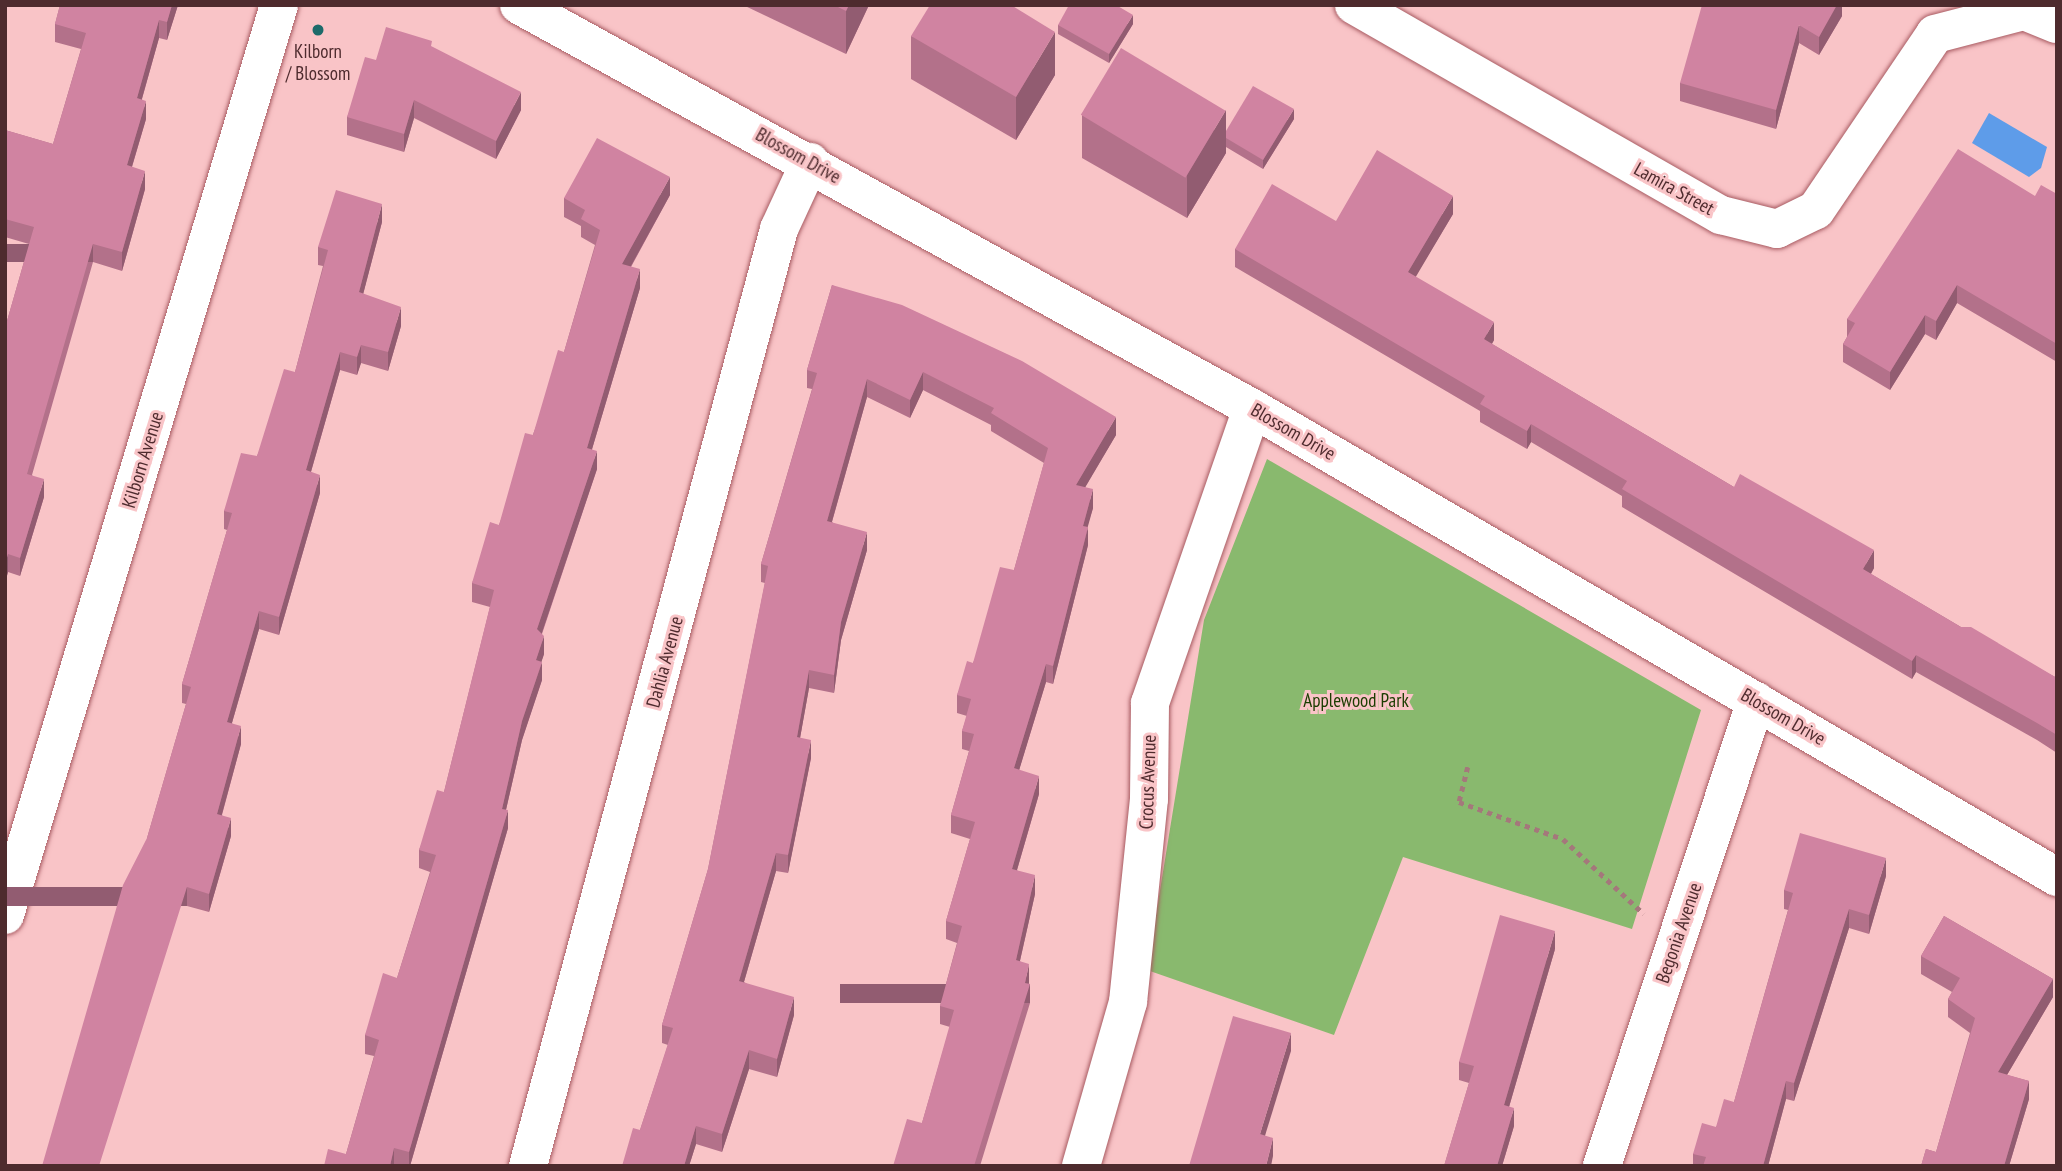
<!DOCTYPE html>
<style>
body{margin:0}
#map{position:relative;width:2062px;height:1171px;overflow:hidden;background:#f9c4c7;font-family:"PT Sans Narrow",sans-serif}
div>[style]{position:absolute}
.green>*{inset:0;background:#89b96e}
.water>*{inset:0;background:#5e9ce9}
.path>*{height:4.5px;margin-top:-2.25px;transform-origin:0;background:repeating-linear-gradient(90deg,#a4787b 0 5px,transparent 0 10px)}
.roads{filter:drop-shadow(0 0 2px #a85b62) drop-shadow(0 0 2px #a85b62)}
.minor>*{height:38px;margin:-19px;padding:0 19px;transform-origin:19px;border-radius:19px;background:#fff}
.tertiary>*{height:38px;margin:-19px;padding:0 19px;transform-origin:19px;border-radius:19px;background:#fff}
.wall>*{inset:0;background:#b3718a}
.shaded-wall>*{inset:0;background:#925c71;transform-origin:0 0}
.building>*{inset:0;background:#d083a1;transform-origin:0 0}
.dots>*{width:19px;height:19px;translate:-50% -50%;box-sizing:border-box;border:4px solid #f9c4c7;border-radius:50%}
span{translate:-50% -50%;white-space:nowrap;text-align:center;line-height:1.15;-webkit-text-stroke:6px #f9c4c7;paint-order:stroke}
.poi-label{font-size:19px;color:#4e2b2e}
.street-label{font-size:19px;color:#4e2b2e}
.park-label{font-size:19px;color:#1a3d00}
.frame{position:absolute;inset:0;border:7px solid #4e2b2e;pointer-events:none}
</style>
<div id="map">
<div class="green">
<div style="clip-path:polygon(1267px 459px,1701px 710px,1632px 929px,1403px 857px,1334px 1035px,1147px 970px,1204px 620px)"></div>
</div>
<div class="water">
<div style="clip-path:polygon(1989px 113px,2047px 147px,2041px 168px,2029px 177px,1972px 143px)"></div>
</div>
<div class="path">
<div style="left:1468px;top:767px;width:36px;rotate:104deg"></div>
<div style="left:1459px;top:802px;width:110px;rotate:19.6deg"></div>
<div style="left:1563px;top:839px;width:110px;rotate:42.8deg"></div>
</div>
<div class="roads">
<div class="minor">
<div style="left:519px;top:5px;width:836px;rotate:28.8deg"></div>
<div style="left:1252px;top:408px;width:932px;rotate:30.23deg"></div>
<div style="left:1354px;top:5px;width:423px;rotate:29.8deg"></div>
<div style="left:1721px;top:215px;width:58px;rotate:14deg"></div>
<div style="left:1777px;top:229px;width:43px;rotate:-26deg"></div>
<div style="left:1816px;top:210px;width:212px;rotate:-55.9deg"></div>
<div style="left:1935px;top:34px;width:92px;rotate:-14.5deg"></div>
<div style="left:2024px;top:11px;width:35px;rotate:22deg"></div>
<div style="left:528px;top:1166px;width:970px;rotate:-75deg"></div>
<div style="left:779px;top:229px;width:74px;rotate:-65.2deg"></div>
<div style="left:1081px;top:1166px;width:171px;rotate:-74deg"></div>
<div style="left:1128px;top:1002px;width:204px;rotate:-84.1deg"></div>
<div style="left:1149px;top:799px;width:96px;rotate:-89.4deg"></div>
<div style="left:1150px;top:703px;width:312px;rotate:-70.9deg"></div>
<div style="left:1602px;top:1166px;width:490px;rotate:-71.7deg"></div>
</div>
<div class="tertiary">
<div style="left:5px;top:915px;width:950px;rotate:-73.24deg"></div>
</div>
</div>
<div class="wall">
<div style="clip-path:polygon(60px 5px,178px 5px,167px 40px,159px 38px,142px 99px,146px 119px,132px 167px,145px 189px,122px 271px,93px 262px,32px 475px,44px 497px,20px 576px,8px 572px,5px 583px,5px 328px,29px 244px,5px 237px,5px 130px,53px 144px,81px 49px,55px 42px,55px 24px)"></div>
<div style="clip-path:polygon(743px 5px,869px 5px,846px 54px)"></div>
<div style="clip-path:polygon(1842px 5px,1842px 16px,1819px 55px,1799px 43px,1776px 129px,1680px 101px,1680px 83px)"></div>
<div style="clip-path:polygon(1133px 24px,1109px 63px,1058px 34px,1058px 25px)"></div>
<div style="clip-path:polygon(911px 36px,1055px 75px,1016px 140px,911px 79px)"></div>
<div style="clip-path:polygon(432px 47px,521px 110px,496px 159px,414px 118px,404px 152px,347px 135px,347px 117px,376px 60px)"></div>
<div style="clip-path:polygon(1082px 115px,1226px 131px,1294px 119px,1263px 169px,1226px 147px,1226px 153px,1187px 218px,1082px 158px)"></div>
<div style="clip-path:polygon(2057px 194px,2057px 362px,1957px 303px,1936px 340px,1925px 334px,1890px 390px,1843px 362px,1843px 344px,1847px 337px,1847px 319px,2035px 196px)"></div>
<div style="clip-path:polygon(670px 195px,631px 267px,640px 288px,592px 449px,597px 469px,542px 634px,544px 654px,541px 662px,542px 680px,522px 740px,506px 810px,508px 828px,410px 1166px,324px 1166px,346px 1154px,374px 1056px,365px 1054px,365px 1035px,397px 978px,430px 872px,419px 868px,419px 850px,444px 792px,490px 607px,472px 602px,472px 583px,499px 525px,564px 352px,595px 245px,581px 237px,581px 226px,564px 217px,564px 198px)"></div>
<div style="clip-path:polygon(1453px 214px,1415px 277px,1494px 340px,1492px 344px,1734px 487px,1874px 568px,1871px 574px,1961px 627px,2057px 678px,2057px 753px,2037px 740px,1916px 672px,1912px 679px,1622px 507px,1622px 496px,1531px 442px,1527px 449px,1480px 422px,1480px 411px,1235px 267px,1235px 249px,1336px 221px)"></div>
<div style="clip-path:polygon(382px 222px,363px 294px,401px 326px,388px 371px,361px 363px,357px 375px,340px 370px,311px 472px,320px 493px,279px 635px,259px 629px,232px 723px,241px 744px,222px 815px,231px 836px,209px 912px,187px 906px,147px 838px,186px 704px,182px 703px,182px 684px,227px 530px,224px 529px,224px 511px,257px 456px,295px 372px,323px 266px,318px 265px,318px 247px)"></div>
<div style="clip-path:polygon(832px 285px,1116px 435px,1085px 487px,1093px 508px,1087px 527px,1088px 545px,1053px 684px,1046px 682px,1019px 770px,1039px 794px,1017px 870px,1035px 894px,1020px 961px,1029px 982px,1030px 1003px,980px 1166px,893px 1166px,922px 1123px,950px 1027px,940px 1024px,940px 1006px,957px 943px,946px 939px,946px 921px,970px 839px,951px 833px,951px 815px,969px 751px,962px 749px,962px 731px,967px 716px,957px 713px,957px 695px,973px 663px,1014px 570px,1044px 463px,991px 431px,991px 425px,923px 390px,910px 418px,867px 397px,832px 522px,867px 550px,841px 640px,834px 693px,809px 688px,800px 738px,811px 758px,788px 873px,776px 871px,744px 982px,794px 1015px,777px 1077px,749px 1069px,722px 1152px,696px 1144px,689px 1166px,622px 1166px,640px 1130px,668px 1045px,662px 1043px,662px 1025px,708px 869px,765px 583px,761px 582px,761px 564px,812px 389px,807px 388px,807px 370px)"></div>
<div style="clip-path:polygon(1886px 876px,1869px 934px,1849px 928px,1794px 1101px,1786px 1099px,1768px 1166px,1693px 1166px,1693px 1154px,1716px 1127px,1734px 1102px,1788px 910px,1784px 909px,1784px 890px)"></div>
<div style="clip-path:polygon(1944px 916px,2053px 979px,2053px 997px,2007px 1075px,2029px 1081px,2029px 1099px,2009px 1166px,1921px 1166px,1926px 1149px,1936px 1152px,1970px 1033px,1948px 1017px,1948px 999px,1952px 992px,1921px 974px,1921px 956px)"></div>
<div style="clip-path:polygon(1555px 949px,1509px 1107px,1514px 1126px,1502px 1166px,1444px 1166px,1469px 1083px,1459px 1080px,1459px 1062px)"></div>
</div>
<div class="shaded-wall">
<div style="clip-path:polygon(172px 5px,178px 5px,167px 40px,167px 22px)"></div>
<div style="clip-path:polygon(849px 5px,869px 5px,846px 54px,846px 11px)"></div>
<div style="clip-path:polygon(1835px 5px,1842px 5px,1842px 16px,1819px 55px,1819px 37px)"></div>
<div style="clip-path:polygon(1133px 15px,1133px 24px,1109px 63px,1109px 54px)"></div>
<div style="clip-path:polygon(159px 20px,159px 38px,137px 116px,137px 98px)"></div>
<div style="clip-path:polygon(1799px 25px,1799px 43px,1776px 129px,1776px 110px)"></div>
<div style="clip-path:polygon(1055px 32px,1055px 75px,1016px 140px,1016px 97px)"></div>
<div style="clip-path:polygon(521px 92px,521px 110px,496px 159px,496px 141px)"></div>
<div style="clip-path:polygon(414px 100px,414px 118px,404px 152px,404px 134px)"></div>
<div style="clip-path:polygon(146px 101px,146px 119px,127px 183px,127px 165px)"></div>
<div style="clip-path:polygon(1294px 109px,1294px 119px,1263px 169px,1263px 160px)"></div>
<div style="clip-path:polygon(1226px 110px,1226px 153px,1187px 218px,1187px 175px)"></div>
<div style="clip-path:polygon(145px 171px,145px 189px,122px 271px,122px 252px)"></div>
<div style="clip-path:polygon(670px 177px,670px 195px,622px 282px,622px 264px)"></div>
<div style="clip-path:polygon(1453px 196px,1453px 214px,1408px 290px,1408px 272px)"></div>
<div style="clip-path:polygon(382px 204px,382px 222px,359px 310px,359px 292px)"></div>
<div style="left:93px;top:244px;width:18px;height:239px;rotate:90deg"></div>
<div style="clip-path:polygon(640px 269px,640px 288px,587px 466px,587px 448px)"></div>
<div style="clip-path:polygon(1957px 285px,1957px 303px,1936px 340px,1936px 321px)"></div>
<div style="clip-path:polygon(401px 307px,401px 326px,388px 371px,388px 352px)"></div>
<div style="clip-path:polygon(1925px 315px,1925px 334px,1890px 390px,1890px 372px)"></div>
<div style="clip-path:polygon(1494px 322px,1494px 340px,1484px 357px,1484px 339px)"></div>
<div style="clip-path:polygon(361px 345px,361px 363px,357px 375px,357px 357px)"></div>
<div style="clip-path:polygon(340px 352px,340px 370px,306px 489px,306px 470px)"></div>
<div style="clip-path:polygon(923px 372px,923px 390px,910px 418px,910px 400px)"></div>
<div style="clip-path:polygon(867px 379px,867px 397px,827px 539px,827px 521px)"></div>
<div style="clip-path:polygon(1116px 417px,1116px 435px,1076px 503px,1076px 485px)"></div>
<div style="clip-path:polygon(1531px 424px,1531px 442px,1527px 449px,1527px 431px)"></div>
<div style="clip-path:polygon(597px 451px,597px 469px,537px 647px,537px 629px)"></div>
<div style="clip-path:polygon(320px 475px,320px 493px,279px 635px,279px 617px)"></div>
<div style="clip-path:polygon(44px 479px,44px 497px,20px 576px,20px 558px)"></div>
<div style="clip-path:polygon(1093px 489px,1093px 508px,1083px 544px,1083px 526px)"></div>
<div style="clip-path:polygon(1088px 527px,1088px 545px,1053px 684px,1053px 666px)"></div>
<div style="clip-path:polygon(867px 532px,867px 550px,841px 640px,834px 693px,834px 675px,841px 622px)"></div>
<div style="clip-path:polygon(1874px 550px,1874px 568px,1863px 587px,1863px 569px)"></div>
<div style="clip-path:polygon(8px 554px,8px 572px,5px 583px,5px 565px)"></div>
<div style="clip-path:polygon(259px 611px,259px 629px,227px 740px,227px 722px)"></div>
<div style="clip-path:polygon(544px 636px,544px 654px,536px 679px,536px 660px)"></div>
<div style="clip-path:polygon(1916px 655px,1916px 672px,1912px 679px,1912px 661px)"></div>
<div style="clip-path:polygon(542px 662px,542px 680px,522px 740px,502px 827px,502px 809px,522px 721px)"></div>
<div style="clip-path:polygon(1046px 664px,1046px 682px,1014px 787px,1014px 768px)"></div>
<div style="clip-path:polygon(809px 670px,809px 688px,797px 755px,797px 737px)"></div>
<div style="clip-path:polygon(241px 726px,241px 744px,217px 832px,217px 814px)"></div>
<div style="clip-path:polygon(811px 740px,811px 758px,788px 873px,788px 855px)"></div>
<div style="clip-path:polygon(1039px 776px,1039px 794px,1012px 887px,1012px 869px)"></div>
<div style="clip-path:polygon(508px 810px,508px 828px,410px 1166px,409px 1166px,409px 1152px)"></div>
<div style="clip-path:polygon(231px 818px,231px 836px,209px 912px,209px 894px)"></div>
<div style="clip-path:polygon(776px 853px,776px 871px,739px 999px,739px 981px)"></div>
<div style="clip-path:polygon(1886px 858px,1886px 876px,1869px 934px,1869px 915px)"></div>
<div style="clip-path:polygon(1035px 875px,1035px 894px,1016px 978px,1016px 960px)"></div>
<div style="left:187px;top:887px;width:19px;height:293px;rotate:90deg"></div>
<div style="clip-path:polygon(1849px 909px,1849px 928px,1794px 1101px,1794px 1083px)"></div>
<div style="clip-path:polygon(1555px 931px,1555px 949px,1504px 1124px,1504px 1105px)"></div>
<div style="clip-path:polygon(1029px 964px,1029px 982px,1025px 1001px,1025px 983px)"></div>
<div style="clip-path:polygon(2053px 979px,2053px 997px,1998px 1090px,1998px 1072px)"></div>
<div style="left:1030px;top:984px;width:19px;height:190px;rotate:90deg"></div>
<div style="clip-path:polygon(794px 997px,794px 1015px,777px 1077px,777px 1059px)"></div>
<div style="clip-path:polygon(1291px 1033px,1291px 1051px,1260px 1152px,1260px 1134px)"></div>
<div style="clip-path:polygon(749px 1050px,749px 1069px,722px 1152px,722px 1134px)"></div>
<div style="clip-path:polygon(1786px 1081px,1786px 1099px,1768px 1166px,1763px 1166px)"></div>
<div style="clip-path:polygon(2029px 1081px,2029px 1099px,2009px 1166px,2004px 1166px)"></div>
<div style="clip-path:polygon(1514px 1108px,1514px 1126px,1502px 1166px,1497px 1166px)"></div>
<div style="clip-path:polygon(696px 1126px,696px 1144px,689px 1166px,684px 1166px)"></div>
<div style="clip-path:polygon(1273px 1138px,1273px 1156px,1271px 1166px,1266px 1166px)"></div>
<div style="clip-path:polygon(394px 1148px,394px 1166px,390px 1166px)"></div>
</div>
<div class="building">
<div style="clip-path:polygon(60px 5px,172px 5px,167px 22px,159px 20px,137px 98px,146px 101px,127px 165px,145px 171px,122px 252px,93px 244px,27px 474px,44px 479px,20px 558px,8px 554px,5px 565px,5px 328px,34px 227px,5px 219px,5px 130px,53px 144px,86px 33px,55px 24px)"></div>
<div style="clip-path:polygon(834px 5px,849px 5px,846px 11px)"></div>
<div style="clip-path:polygon(930px 5px,1011px 5px,1055px 32px,1016px 97px,911px 36px)"></div>
<div style="clip-path:polygon(1069px 5px,1116px 5px,1133px 15px,1109px 54px,1058px 25px)"></div>
<div style="clip-path:polygon(1702px 5px,1837px 5px,1819px 37px,1799px 25px,1776px 110px,1680px 83px)"></div>
<div style="clip-path:polygon(386px 27px,432px 41px,431px 46px,521px 92px,496px 141px,414px 100px,404px 134px,347px 117px,365px 57px,376px 60px)"></div>
<div style="left:1121px;top:48px;width:122px;height:78px;rotate:31deg"></div>
<div style="clip-path:polygon(1253px 86px,1294px 109px,1263px 160px,1226px 138px,1226px 131px)"></div>
<div style="clip-path:polygon(597px 138px,670px 177px,622px 264px,640px 269px,587px 448px,597px 451px,537px 629px,544px 636px,536px 660px,542px 662px,522px 721px,502px 809px,508px 810px,409px 1152px,394px 1148px,390px 1166px,324px 1166px,328px 1149px,346px 1154px,379px 1040px,365px 1035px,383px 973px,397px 978px,436px 855px,419px 850px,437px 790px,444px 792px,494px 590px,472px 583px,490px 522px,499px 525px,525px 433px,533px 435px,558px 350px,564px 352px,600px 230px,581px 219px,585px 210px,564px 198px)"></div>
<div style="clip-path:polygon(1958px 149px,2035px 196px,2041px 185px,2057px 194px,2057px 344px,1957px 285px,1936px 321px,1925px 315px,1890px 372px,1843px 344px,1855px 323px,1847px 319px)"></div>
<div style="clip-path:polygon(1377px 150px,1453px 196px,1408px 272px,1494px 322px,1484px 339px,1734px 487px,1740px 474px,1874px 550px,1863px 569px,1961px 627px,1971px 627px,2057px 678px,2057px 735px,2037px 723px,1916px 655px,1912px 661px,1622px 489px,1627px 481px,1531px 424px,1527px 431px,1480px 404px,1485px 396px,1235px 249px,1272px 184px,1336px 221px)"></div>
<div style="clip-path:polygon(336px 190px,382px 204px,359px 292px,401px 307px,388px 352px,361px 345px,357px 357px,340px 352px,306px 470px,320px 475px,279px 617px,259px 611px,227px 722px,241px 726px,217px 814px,231px 818px,209px 894px,187px 887px,99px 1166px,42px 1166px,123px 885px,147px 838px,191px 687px,182px 684px,232px 513px,224px 511px,241px 453px,257px 456px,284px 369px,295px 372px,328px 250px,318px 247px)"></div>
<div style="clip-path:polygon(832px 285px,902px 305px,1022px 361px,1116px 417px,1076px 485px,1093px 489px,1083px 526px,1088px 527px,1053px 666px,1046px 664px,1014px 768px,1039px 776px,1012px 869px,1035px 875px,1016px 960px,1029px 964px,1025px 983px,1030px 984px,974px 1166px,893px 1166px,907px 1119px,922px 1123px,954px 1010px,940px 1006px,962px 926px,946px 921px,975px 822px,951px 815px,974px 734px,962px 731px,971px 699px,957px 695px,967px 661px,973px 663px,1000px 567px,1014px 570px,1048px 448px,991px 413px,994px 408px,923px 372px,910px 400px,867px 379px,827px 521px,867px 532px,841px 622px,834px 675px,809px 670px,797px 737px,811px 740px,788px 855px,776px 853px,739px 981px,794px 997px,777px 1059px,749px 1050px,722px 1134px,696px 1126px,684px 1166px,622px 1166px,633px 1128px,640px 1130px,673px 1028px,662px 1025px,708px 869px,768px 566px,761px 564px,817px 373px,807px 370px)"></div>
<div style="clip-path:polygon(1800px 833px,1886px 858px,1869px 915px,1849px 909px,1794px 1083px,1786px 1081px,1763px 1166px,1703px 1166px,1706px 1157px,1693px 1154px,1702px 1123px,1716px 1127px,1724px 1099px,1734px 1102px,1793px 893px,1784px 890px)"></div>
<div style="clip-path:polygon(1500px 915px,1555px 931px,1504px 1105px,1514px 1108px,1497px 1166px,1444px 1166px,1474px 1066px,1459px 1062px)"></div>
<div style="clip-path:polygon(1944px 916px,2053px 979px,1998px 1072px,2029px 1081px,2004px 1166px,1921px 1166px,1926px 1149px,1936px 1152px,1975px 1018px,1948px 999px,1960px 978px,1921px 956px)"></div>
<div style="clip-path:polygon(1233px 1016px,1291px 1033px,1260px 1134px,1273px 1138px,1266px 1166px,1189px 1166px)"></div>
</div>
<div class="dots">
<div style="left:318px;top:30px;background:#1d6a6a"></div>
</div>
<div class="poi-label">
<span style="left:318px;top:63px">Kilborn<br>/ Blossom</span>
</div>
<div class="street-label">
<span style="left:798px;top:156px;rotate:29deg">Blossom Drive</span>
<span style="left:1674px;top:189px;rotate:29deg">Lamira Street</span>
<span style="left:1293px;top:432px;rotate:30deg">Blossom Drive</span>
<span style="left:143px;top:460px;rotate:-73deg">Kilborn Avenue</span>
<span style="left:665px;top:662px;rotate:-75deg">Dahlia Avenue</span>
<span style="left:1783px;top:717px;rotate:30deg">Blossom Drive</span>
<span style="left:1148px;top:782px;rotate:-88deg">Crocus Avenue</span>
<span style="left:1679px;top:933px;rotate:-71deg">Begonia Avenue</span>
</div>
<div class="park-label">
<span style="left:1356px;top:701px">Applewood Park</span>
</div>
<div class="frame"></div>
</div>
